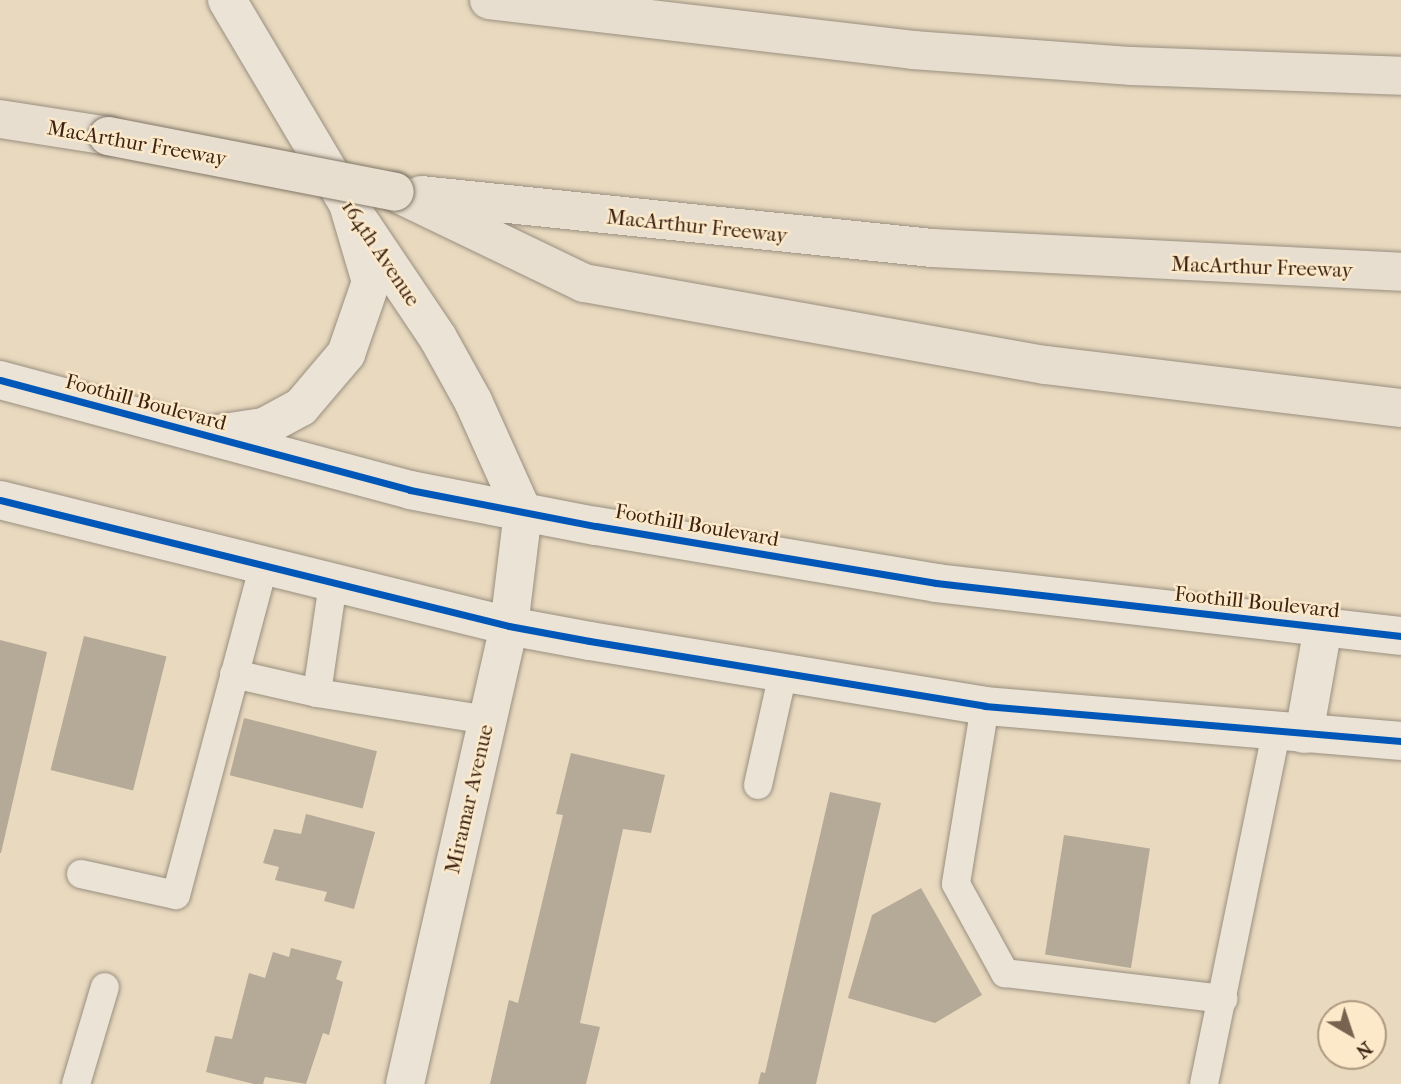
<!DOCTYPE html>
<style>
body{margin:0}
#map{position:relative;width:1401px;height:1084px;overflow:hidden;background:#e8d9bf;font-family:"IM FELL French Canon",serif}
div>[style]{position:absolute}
.building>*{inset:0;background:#b5a997;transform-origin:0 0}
.roads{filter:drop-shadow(0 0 2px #9a8f7f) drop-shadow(0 0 2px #9a8f7f)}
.service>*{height:28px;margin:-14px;padding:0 14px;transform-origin:14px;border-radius:14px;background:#ebe3d6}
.tertiary>*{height:38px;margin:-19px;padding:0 19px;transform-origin:19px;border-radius:19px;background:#ebe3d6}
.secondary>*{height:38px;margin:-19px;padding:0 19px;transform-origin:19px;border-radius:19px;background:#ebe3d6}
.motorway>*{height:38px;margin:-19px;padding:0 19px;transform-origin:19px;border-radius:19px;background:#e7decf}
.bridges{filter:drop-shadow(0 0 2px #827768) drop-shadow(0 0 2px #827768)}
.motorway-bridge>*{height:38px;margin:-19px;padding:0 19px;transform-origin:19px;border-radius:19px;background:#e7decf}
.cycleway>*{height:7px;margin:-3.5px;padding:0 3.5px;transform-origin:3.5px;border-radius:3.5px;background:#0057b8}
span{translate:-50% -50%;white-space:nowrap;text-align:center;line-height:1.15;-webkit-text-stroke:5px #fbe9ca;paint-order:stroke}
.street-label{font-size:21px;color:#3d2212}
.north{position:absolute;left:1317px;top:1000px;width:70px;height:70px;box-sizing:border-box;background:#fbe9ca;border:2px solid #af9980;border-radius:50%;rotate:141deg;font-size:19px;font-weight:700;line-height:28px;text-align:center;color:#3d2212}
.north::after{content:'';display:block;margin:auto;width:24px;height:32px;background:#79624f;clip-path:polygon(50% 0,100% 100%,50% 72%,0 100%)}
</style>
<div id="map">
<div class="building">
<div style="left:84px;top:636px;width:85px;height:138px;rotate:14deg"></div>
<div style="clip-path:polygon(0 640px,47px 652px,1px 853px,0 853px)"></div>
<div style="left:244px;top:718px;width:137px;height:59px;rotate:14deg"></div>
<div style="clip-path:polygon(571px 753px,665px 775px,651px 833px,623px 829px,580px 1023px,600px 1027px,586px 1084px,490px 1084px,509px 1000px,518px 1003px,563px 815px,556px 814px)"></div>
<div style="clip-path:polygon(830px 792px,881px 803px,816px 1084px,758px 1084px,761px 1072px,765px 1073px)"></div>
<div style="clip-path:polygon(306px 814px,375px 832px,354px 909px,324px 901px,327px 892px,275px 880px,279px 867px,263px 863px,274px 829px,301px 834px)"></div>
<div style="left:1064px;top:835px;width:87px;height:121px;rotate:9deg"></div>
<div style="clip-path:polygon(921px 888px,982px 995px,935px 1023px,848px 998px,872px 915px)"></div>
<div style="clip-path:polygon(291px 948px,342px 961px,336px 979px,343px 982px,329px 1035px,323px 1033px,306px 1084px,265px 1077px,263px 1084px,254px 1084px,206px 1072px,215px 1036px,232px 1039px,249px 973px,265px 978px,273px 952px,289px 957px)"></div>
</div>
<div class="roads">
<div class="service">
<div style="left:333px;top:583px;width:111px;rotate:98.3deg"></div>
<div style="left:317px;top:693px;width:172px;rotate:9deg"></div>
<div style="left:234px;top:674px;width:85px;rotate:12.9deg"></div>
<div style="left:985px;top:706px;width:180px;rotate:99.3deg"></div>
<div style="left:956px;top:884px;width:102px;rotate:61.2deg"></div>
<div style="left:1005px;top:973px;width:220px;rotate:6.8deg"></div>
<div style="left:758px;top:785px;width:115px;rotate:-77.4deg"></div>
<div style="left:81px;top:874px;width:97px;rotate:12.5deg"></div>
<div style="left:176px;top:895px;width:339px;rotate:-75.1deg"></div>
<div style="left:76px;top:1084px;width:101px;rotate:-73.4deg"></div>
<div style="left:1204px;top:1084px;width:359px;rotate:-78.4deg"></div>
</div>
<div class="tertiary">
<div style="left:227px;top:0;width:237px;rotate:59.3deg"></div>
<div style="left:348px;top:204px;width:161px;rotate:56.1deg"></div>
<div style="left:438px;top:338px;width:72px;rotate:60.9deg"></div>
<div style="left:473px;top:401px;width:122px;rotate:65.8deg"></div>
<div style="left:523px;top:512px;width:115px;rotate:97deg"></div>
<div style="left:509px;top:626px;width:470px;rotate:102.8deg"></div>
</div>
<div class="secondary">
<div style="left:0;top:380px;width:424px;rotate:15deg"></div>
<div style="left:410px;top:490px;width:189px;rotate:11deg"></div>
<div style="left:596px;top:526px;width:345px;rotate:9.5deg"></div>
<div style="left:936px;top:583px;width:468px;rotate:6.5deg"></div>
<div style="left:217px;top:434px;width:48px;rotate:-8.5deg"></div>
<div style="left:264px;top:427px;width:42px;rotate:-28.4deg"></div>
<div style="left:301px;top:407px;width:70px;rotate:-49.7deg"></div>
<div style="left:346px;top:354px;width:76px;rotate:-70.9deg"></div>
<div style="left:371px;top:282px;width:81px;rotate:-106.4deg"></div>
<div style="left:0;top:500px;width:524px;rotate:13.9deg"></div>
<div style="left:509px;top:626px;width:82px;rotate:10.5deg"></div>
<div style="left:590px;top:641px;width:400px;rotate:9.3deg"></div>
<div style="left:985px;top:706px;width:417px;rotate:4.8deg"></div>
<div style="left:1304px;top:734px;width:109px;rotate:-79.9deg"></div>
</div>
<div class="motorway">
<div style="left:489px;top:0;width:427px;rotate:6.7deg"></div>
<div style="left:913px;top:50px;width:220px;rotate:4.2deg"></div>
<div style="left:1132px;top:66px;width:269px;rotate:2.1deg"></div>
<div style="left:0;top:119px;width:109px;rotate:8.9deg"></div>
<div style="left:395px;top:192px;width:210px;rotate:25.7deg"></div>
<div style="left:584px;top:283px;width:468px;rotate:10.1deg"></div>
<div style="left:1045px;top:365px;width:359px;rotate:6.9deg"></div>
<div style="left:421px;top:195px;width:514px;rotate:5.92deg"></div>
<div style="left:932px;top:248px;width:470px;rotate:2.9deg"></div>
</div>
</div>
<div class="bridges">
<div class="motorway-bridge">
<div style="left:108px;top:136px;width:292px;rotate:11deg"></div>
</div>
</div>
<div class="cycleway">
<div style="left:0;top:380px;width:424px;rotate:15deg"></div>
<div style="left:410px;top:490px;width:189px;rotate:11deg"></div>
<div style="left:596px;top:526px;width:345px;rotate:9.5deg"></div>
<div style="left:936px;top:583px;width:468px;rotate:6.5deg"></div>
<div style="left:0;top:500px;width:524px;rotate:13.9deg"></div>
<div style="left:509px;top:626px;width:82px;rotate:10.5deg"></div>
<div style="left:590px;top:641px;width:400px;rotate:9.3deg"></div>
<div style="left:985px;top:706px;width:417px;rotate:4.8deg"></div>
</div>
<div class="street-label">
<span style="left:137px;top:143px;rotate:10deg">MacArthur Freeway</span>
<span style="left:697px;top:226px;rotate:6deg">MacArthur Freeway</span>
<span style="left:381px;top:253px;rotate:56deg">164th Avenue</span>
<span style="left:1262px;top:267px;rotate:2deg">MacArthur Freeway</span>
<span style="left:146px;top:402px;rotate:15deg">Foothill Boulevard</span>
<span style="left:697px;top:525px;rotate:10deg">Foothill Boulevard</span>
<span style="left:1257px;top:602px;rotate:6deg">Foothill Boulevard</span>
<span style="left:469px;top:799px;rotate:-77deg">Miramar Avenue</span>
</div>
<div class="north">N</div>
</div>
